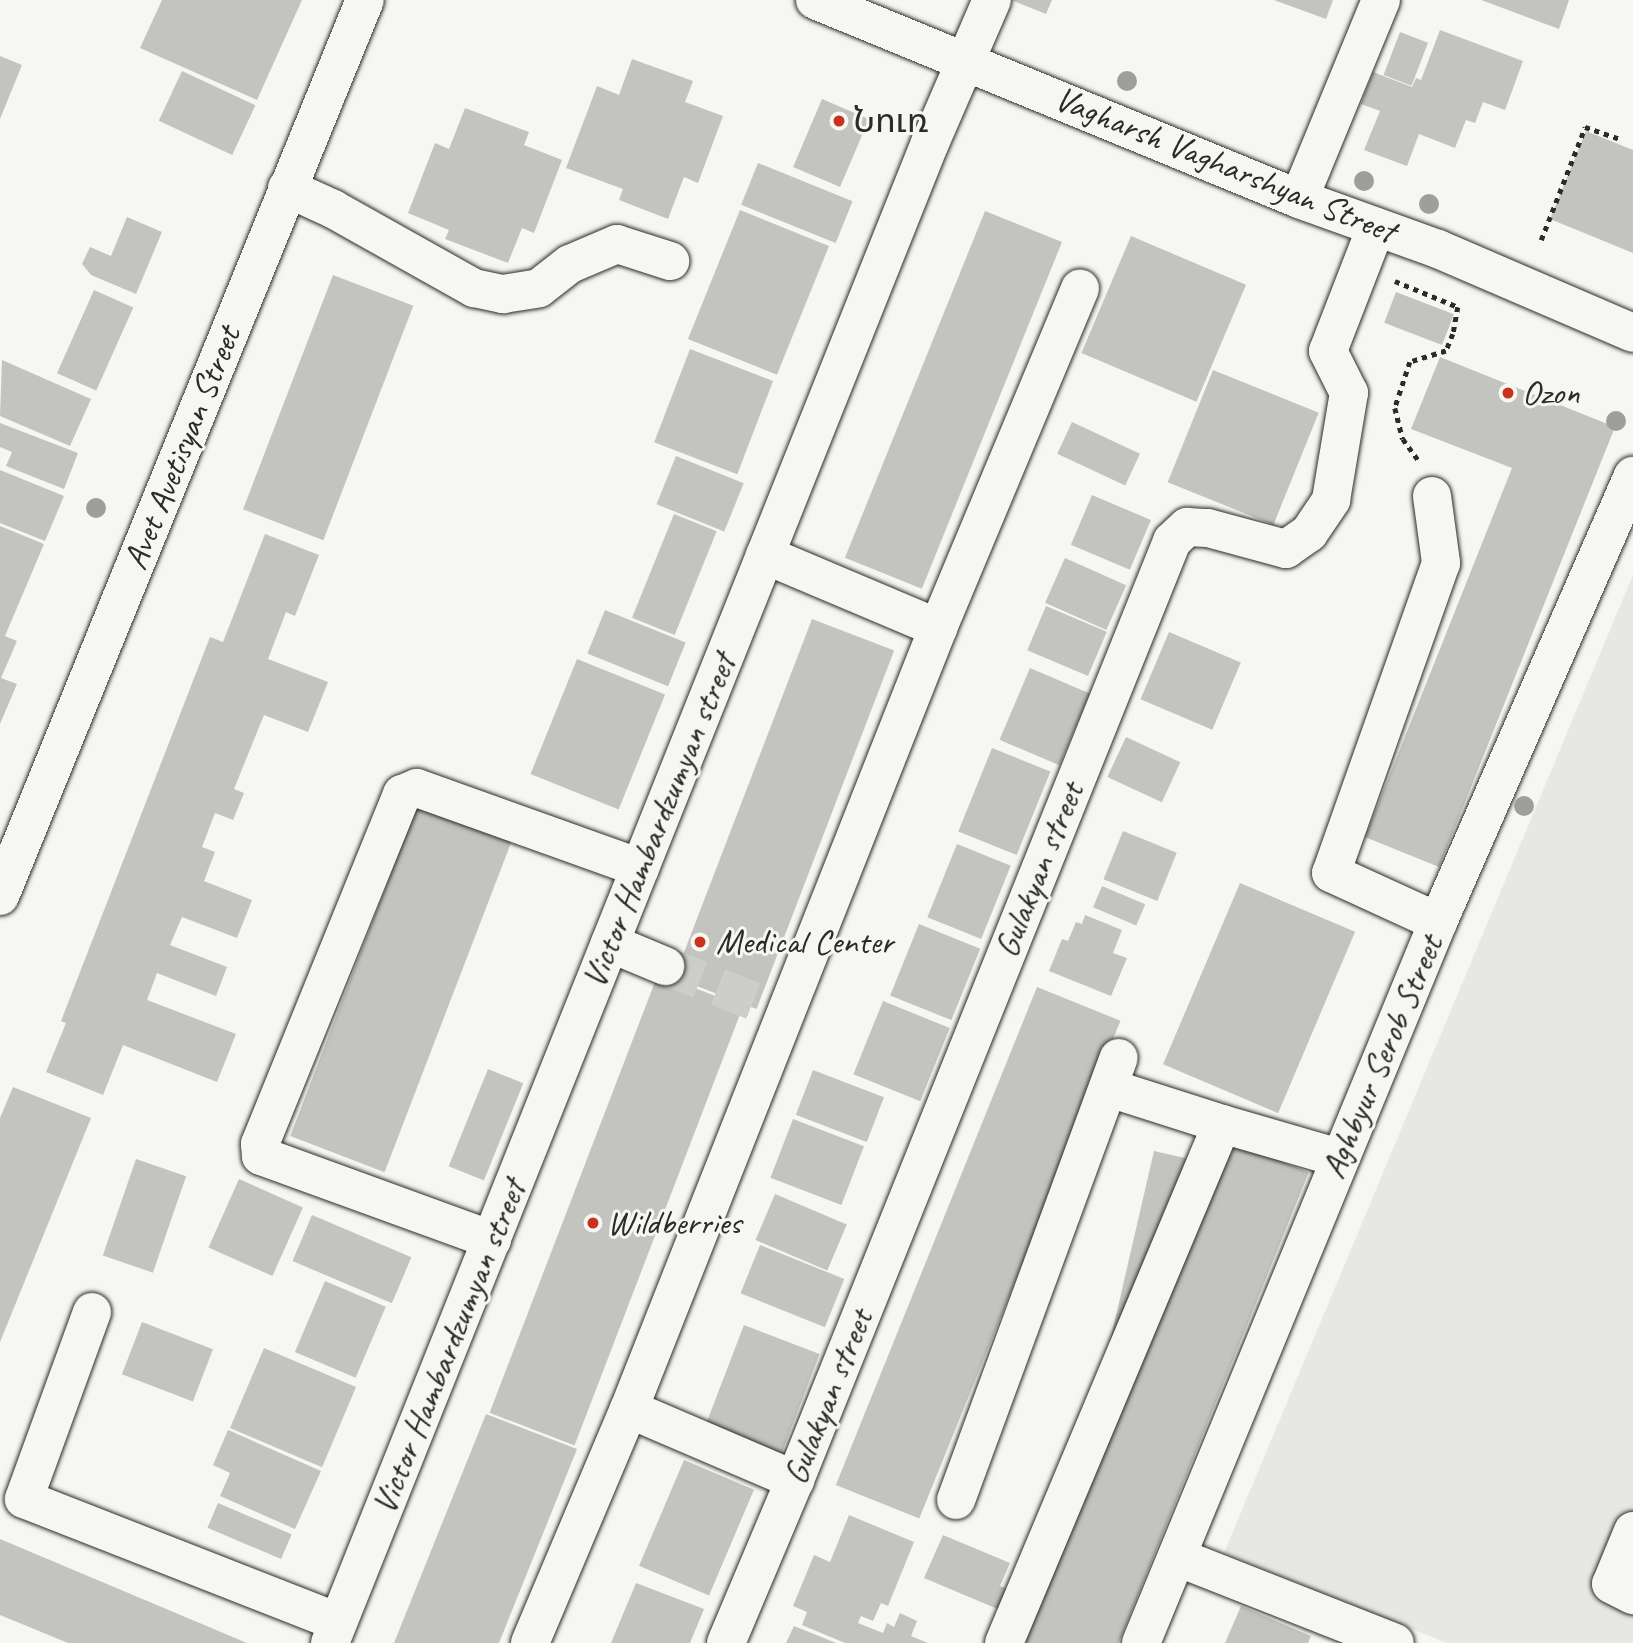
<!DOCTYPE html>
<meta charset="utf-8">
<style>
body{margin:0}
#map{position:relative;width:1633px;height:1643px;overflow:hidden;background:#f6f6f2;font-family:Caveat,"Noto Sans Armenian",sans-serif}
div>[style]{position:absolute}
.built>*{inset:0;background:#e7e7e3}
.building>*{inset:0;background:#c3c3c0;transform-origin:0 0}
.minor-tunnel>*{height:38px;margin-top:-19px;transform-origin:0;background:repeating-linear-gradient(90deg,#cdcdca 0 38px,transparent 0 57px)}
.path>*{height:4.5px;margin-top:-2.25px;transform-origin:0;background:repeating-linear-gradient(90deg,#2b2b2b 0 5px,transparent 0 10px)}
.roads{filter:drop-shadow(0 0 2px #2b2b2b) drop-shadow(0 0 2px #2b2b2b)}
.minor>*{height:38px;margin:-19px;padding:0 19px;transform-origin:19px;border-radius:19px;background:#f6f6f2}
.trees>*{width:20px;height:20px;margin:-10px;border-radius:50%;background:#9e9e9c}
.dots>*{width:19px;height:19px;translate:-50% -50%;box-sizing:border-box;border:4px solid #f6f6f2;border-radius:50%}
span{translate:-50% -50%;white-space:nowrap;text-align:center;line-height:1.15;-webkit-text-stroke:6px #f6f6f2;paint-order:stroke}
.poi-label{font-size:35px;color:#2b2b2b}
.left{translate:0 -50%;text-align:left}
.street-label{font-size:35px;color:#2b2b2b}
</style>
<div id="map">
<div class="built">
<div style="clip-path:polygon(1633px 575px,1633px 1643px,1447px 1643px,1224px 1553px)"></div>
</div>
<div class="building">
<div style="clip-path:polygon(162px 0,302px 0,257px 100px,140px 48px)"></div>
<div style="clip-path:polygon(1011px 0,1052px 0,1046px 14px)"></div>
<div style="clip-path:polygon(1274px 0,1333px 0,1326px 19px)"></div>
<div style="clip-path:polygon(1481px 0,1569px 0,1559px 29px)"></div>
<div style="clip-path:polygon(1440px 30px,1523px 61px,1505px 110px,1483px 102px,1475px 123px,1466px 120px,1455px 148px,1419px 134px,1407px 166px,1364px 150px,1380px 111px,1361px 104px,1373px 72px,1412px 87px,1416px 78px,1421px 80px)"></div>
<div style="left:1400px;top:32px;width:30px;height:46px;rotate:21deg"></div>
<div style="clip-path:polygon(0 56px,22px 65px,0 119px)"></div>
<div style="clip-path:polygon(632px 59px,693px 81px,685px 102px,723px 116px,698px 183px,684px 177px,668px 219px,619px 200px,623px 189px,566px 168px,597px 86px,619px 95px)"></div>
<div style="left:182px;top:71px;width:81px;height:55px;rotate:25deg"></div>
<div style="left:822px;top:99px;width:51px;height:74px;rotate:23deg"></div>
<div style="clip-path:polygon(465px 108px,529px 132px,524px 145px,562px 160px,534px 233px,522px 228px,508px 263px,445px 239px,449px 230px,408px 213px,435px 143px,449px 149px)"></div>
<div style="clip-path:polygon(1586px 131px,1633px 150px,1633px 253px,1550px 219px)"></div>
<div style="left:758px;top:163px;width:102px;height:45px;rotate:22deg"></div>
<div style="left:740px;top:210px;width:96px;height:139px;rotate:22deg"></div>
<div style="left:985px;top:211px;width:83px;height:374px;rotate:22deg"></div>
<div style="clip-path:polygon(127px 217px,162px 232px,136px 294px,91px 275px,82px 264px,90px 247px,111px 256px)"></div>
<div style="left:1131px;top:236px;width:125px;height:127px;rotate:23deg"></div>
<div style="left:333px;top:275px;width:86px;height:251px;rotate:21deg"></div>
<div style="left:94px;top:290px;width:43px;height:91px;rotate:24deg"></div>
<div style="left:1396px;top:292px;width:62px;height:33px;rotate:21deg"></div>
<div style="left:690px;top:349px;width:89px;height:100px;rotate:21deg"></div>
<div style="clip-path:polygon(1440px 357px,1615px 427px,1439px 867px,1365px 837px,1512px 468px,1411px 429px)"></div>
<div style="clip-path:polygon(2px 360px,91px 399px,70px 446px,0 416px)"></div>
<div style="left:1213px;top:370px;width:114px;height:121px;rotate:22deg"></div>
<div style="left:1072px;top:422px;width:75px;height:35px;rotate:25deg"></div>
<div style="clip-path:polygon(0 423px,78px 453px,64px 489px,6px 466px,12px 452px,0 447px)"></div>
<div style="left:676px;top:456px;width:73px;height:52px;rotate:22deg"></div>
<div style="clip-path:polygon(0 470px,64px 496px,45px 541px,0 523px)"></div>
<div style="left:1092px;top:495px;width:64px;height:54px;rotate:23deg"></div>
<div style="left:674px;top:514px;width:46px;height:112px;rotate:22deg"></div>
<div style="clip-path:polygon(0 526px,44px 544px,5px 636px,17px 641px,1px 678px,17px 684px,0 724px)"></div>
<div style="clip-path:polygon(265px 534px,319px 555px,295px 616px,286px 612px,268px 659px,328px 682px,308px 732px,264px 715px,234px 789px,244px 793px,233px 820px,215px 813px,202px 847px,215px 852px,204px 881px,252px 900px,237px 938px,182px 917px,170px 945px,227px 967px,216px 996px,157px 973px,147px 1000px,236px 1034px,217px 1082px,123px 1045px,103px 1095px,46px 1072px,66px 1023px,61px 1021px,210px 637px,223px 642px)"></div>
<div style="left:1065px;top:558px;width:67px;height:49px;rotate:24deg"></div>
<div style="left:1046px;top:606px;width:66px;height:48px;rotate:23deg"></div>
<div style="left:605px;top:610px;width:87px;height:47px;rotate:22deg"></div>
<div style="left:812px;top:619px;width:88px;height:384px;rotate:21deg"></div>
<div style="left:1169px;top:632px;width:78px;height:73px;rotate:23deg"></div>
<div style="left:577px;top:659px;width:95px;height:124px;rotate:22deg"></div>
<div style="left:1030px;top:668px;width:65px;height:78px;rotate:23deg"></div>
<div style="left:1126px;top:737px;width:60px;height:44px;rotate:25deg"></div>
<div style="left:992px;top:748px;width:63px;height:90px;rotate:22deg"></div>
<div style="left:420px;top:798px;width:101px;height:362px;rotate:21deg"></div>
<div style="left:1123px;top:831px;width:58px;height:52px;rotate:22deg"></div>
<div style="left:957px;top:844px;width:58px;height:79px;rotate:22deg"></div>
<div style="left:1240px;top:883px;width:125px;height:197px;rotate:23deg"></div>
<div style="left:1102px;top:886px;width:47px;height:23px;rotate:23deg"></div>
<div style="clip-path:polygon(1085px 915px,1122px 930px,1113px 953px,1127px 958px,1111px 996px,1049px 971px,1062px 939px,1068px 941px,1076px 922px,1082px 924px)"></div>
<div style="left:919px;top:924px;width:66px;height:77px;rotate:22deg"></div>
<div style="left:658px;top:974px;width:91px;height:470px;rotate:21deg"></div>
<div style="left:1037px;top:987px;width:90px;height:537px;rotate:22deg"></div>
<div style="left:883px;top:1001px;width:72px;height:79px;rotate:22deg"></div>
<div style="left:488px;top:1069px;width:38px;height:105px;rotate:22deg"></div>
<div style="left:813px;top:1070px;width:76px;height:48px;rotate:21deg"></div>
<div style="clip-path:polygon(13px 1087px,91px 1118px,0 1342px,0 1118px)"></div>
<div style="left:793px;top:1119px;width:76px;height:63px;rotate:21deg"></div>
<div style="left:1228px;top:1140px;width:87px;height:542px;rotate:22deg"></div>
<div style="left:1154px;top:1151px;width:35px;height:363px;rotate:13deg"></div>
<div style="left:136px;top:1159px;width:53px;height:102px;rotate:19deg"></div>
<div style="left:239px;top:1179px;width:70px;height:75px;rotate:24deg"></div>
<div style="left:775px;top:1194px;width:78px;height:50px;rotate:23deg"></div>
<div style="left:312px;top:1215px;width:108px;height:50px;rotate:23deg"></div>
<div style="left:760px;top:1245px;width:91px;height:52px;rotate:22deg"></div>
<div style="left:325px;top:1281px;width:66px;height:77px;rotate:23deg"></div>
<div style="left:142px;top:1322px;width:76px;height:56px;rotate:21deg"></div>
<div style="left:744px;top:1325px;width:81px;height:110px;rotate:21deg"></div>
<div style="left:264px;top:1348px;width:100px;height:87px;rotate:23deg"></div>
<div style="clip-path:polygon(486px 1414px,577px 1449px,499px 1643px,394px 1643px)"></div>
<div style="clip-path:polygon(228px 1430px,321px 1471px,295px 1529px,220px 1496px,230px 1473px,213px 1465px)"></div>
<div style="left:684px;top:1460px;width:76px;height:115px;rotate:23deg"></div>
<div style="left:218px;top:1503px;width:80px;height:27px;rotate:23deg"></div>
<div style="clip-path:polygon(849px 1515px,914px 1542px,888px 1606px,881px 1603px,873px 1621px,861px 1616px,858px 1623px,883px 1633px,887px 1623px,894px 1627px,900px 1613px,917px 1621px,911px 1636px,928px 1643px,845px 1643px,802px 1625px,807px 1612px,793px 1606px,814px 1555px,830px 1562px)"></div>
<div style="clip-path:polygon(943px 1535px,1010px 1563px,1000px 1586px,1015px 1592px,1007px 1613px,924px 1578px)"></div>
<div style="clip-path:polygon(0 1539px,247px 1643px,68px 1643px,0 1615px)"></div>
<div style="clip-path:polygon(636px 1583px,704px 1609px,690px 1643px,611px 1643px)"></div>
<div style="clip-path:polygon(1241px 1606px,1311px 1636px,1308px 1643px,1225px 1643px)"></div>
<div style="clip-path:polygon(794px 1626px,836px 1643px,786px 1643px)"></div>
</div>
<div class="minor-tunnel">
<div style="left:665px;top:966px;width:98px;rotate:21.6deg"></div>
</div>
<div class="path">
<div style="left:1541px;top:240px;width:121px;rotate:-68.7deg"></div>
<div style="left:1585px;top:127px;width:36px;rotate:19deg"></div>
<div style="left:1395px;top:281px;width:68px;rotate:22.4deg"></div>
<div style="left:1458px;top:307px;width:27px;rotate:100deg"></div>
<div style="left:1453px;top:334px;width:18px;rotate:112deg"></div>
<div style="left:1446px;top:351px;width:38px;rotate:163deg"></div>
<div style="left:1410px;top:362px;width:48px;rotate:108.1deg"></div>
<div style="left:1395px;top:408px;width:32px;rotate:76deg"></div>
<div style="left:1403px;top:439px;width:29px;rotate:54deg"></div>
</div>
<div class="roads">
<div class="minor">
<div style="left:815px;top:0;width:523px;rotate:22.35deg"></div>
<div style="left:1299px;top:199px;width:148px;rotate:19.8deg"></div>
<div style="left:1438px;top:249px;width:212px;rotate:23.3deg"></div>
<div style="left:287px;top:188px;width:51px;rotate:24.5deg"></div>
<div style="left:333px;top:209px;width:162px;rotate:29.3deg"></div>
<div style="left:474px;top:288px;width:30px;rotate:12deg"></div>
<div style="left:503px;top:294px;width:36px;rotate:-9deg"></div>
<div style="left:539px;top:288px;width:39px;rotate:-38deg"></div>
<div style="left:570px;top:264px;width:51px;rotate:-23.1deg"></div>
<div style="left:617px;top:244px;width:56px;rotate:17.8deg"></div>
<div style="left:1299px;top:199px;width:215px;rotate:-67.6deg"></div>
<div style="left:1432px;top:496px;width:68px;rotate:82.3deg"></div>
<div style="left:1441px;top:563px;width:329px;rotate:109.5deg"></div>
<div style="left:1331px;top:873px;width:118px;rotate:24.6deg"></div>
<div style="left:765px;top:555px;width:188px;rotate:22.9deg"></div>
<div style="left:0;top:896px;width:967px;rotate:-67.84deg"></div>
<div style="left:610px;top:943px;width:60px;rotate:22.7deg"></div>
<div style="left:1109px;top:1088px;width:119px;rotate:17.7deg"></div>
<div style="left:492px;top:1240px;width:246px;rotate:-160deg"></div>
<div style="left:261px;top:1156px;width:12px;rotate:-95deg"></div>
<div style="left:260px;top:1144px;width:378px;rotate:-67.9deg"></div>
<div style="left:402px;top:794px;width:16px;rotate:-22deg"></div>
<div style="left:417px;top:788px;width:237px;rotate:19.7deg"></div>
<div style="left:92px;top:1312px;width:199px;rotate:110deg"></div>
<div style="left:24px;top:1499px;width:337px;rotate:21.4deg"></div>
<div style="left:629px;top:1409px;width:181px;rotate:23.2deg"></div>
<div style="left:956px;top:1500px;width:471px;rotate:-69.8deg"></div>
<div style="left:1633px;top:1531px;width:57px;rotate:112.5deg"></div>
<div style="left:1611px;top:1584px;width:25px;rotate:27deg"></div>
<div style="left:1177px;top:1557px;width:234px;rotate:21.5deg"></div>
<div style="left:330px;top:1643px;width:1616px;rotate:-68.2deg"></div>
<div style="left:930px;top:143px;width:156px;rotate:-66.6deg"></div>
<div style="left:530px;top:1643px;width:254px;rotate:-67.1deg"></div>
<div style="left:629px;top:1409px;width:840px;rotate:-68.41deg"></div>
<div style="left:938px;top:628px;width:368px;rotate:-67.3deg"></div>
<div style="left:726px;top:1643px;width:177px;rotate:-67.1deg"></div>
<div style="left:795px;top:1480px;width:1012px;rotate:-68.12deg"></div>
<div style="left:1172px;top:541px;width:21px;rotate:-43deg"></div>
<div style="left:1187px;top:527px;width:21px;rotate:3deg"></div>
<div style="left:1208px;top:528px;width:81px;rotate:15.1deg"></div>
<div style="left:1286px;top:549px;width:28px;rotate:-35deg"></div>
<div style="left:1309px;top:533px;width:40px;rotate:-56deg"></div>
<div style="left:1331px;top:500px;width:109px;rotate:-80.5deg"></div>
<div style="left:1349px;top:393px;width:47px;rotate:-116.6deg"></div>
<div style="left:1328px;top:351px;width:133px;rotate:-68.8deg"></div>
<div style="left:1004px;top:1643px;width:563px;rotate:-67.22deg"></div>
<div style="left:1222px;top:1124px;width:122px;rotate:16.2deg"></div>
<div style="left:1141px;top:1643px;width:780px;rotate:-67.61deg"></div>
<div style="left:1438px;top:922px;width:487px;rotate:-66.4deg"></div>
</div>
</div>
<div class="trees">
<div style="left:1127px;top:81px"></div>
<div style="left:1364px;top:181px"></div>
<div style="left:1429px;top:204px"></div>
<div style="left:1616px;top:421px"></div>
<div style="left:96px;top:508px"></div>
<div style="left:1524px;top:806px"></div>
</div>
<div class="dots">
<div style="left:839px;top:121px;background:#c8321e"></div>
<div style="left:1508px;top:393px;background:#c8321e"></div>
<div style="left:700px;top:942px;background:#c8321e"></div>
<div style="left:593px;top:1223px;background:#c8321e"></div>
</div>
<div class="poi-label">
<span class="left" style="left:853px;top:121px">Նուռ</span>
<span class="left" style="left:1522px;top:393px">Ozon</span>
<span class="left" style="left:716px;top:942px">Medical Center</span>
<span class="left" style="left:607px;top:1223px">Wildberries</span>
</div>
<div class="street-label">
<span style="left:1225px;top:165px;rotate:22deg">Vagharsh Vagharshyan Street</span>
<span style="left:182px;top:448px;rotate:-68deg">Avet Avetisyan Street</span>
<span style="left:659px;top:821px;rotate:-68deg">Victor Hambardzumyan street</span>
<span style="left:1039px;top:870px;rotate:-68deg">Gulakyan street</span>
<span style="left:1382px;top:1057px;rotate:-67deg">Aghbyur Serob Street</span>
<span style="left:449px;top:1347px;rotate:-68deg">Victor Hambardzumyan street</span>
<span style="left:828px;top:1397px;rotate:-68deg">Gulakyan street</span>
</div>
</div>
